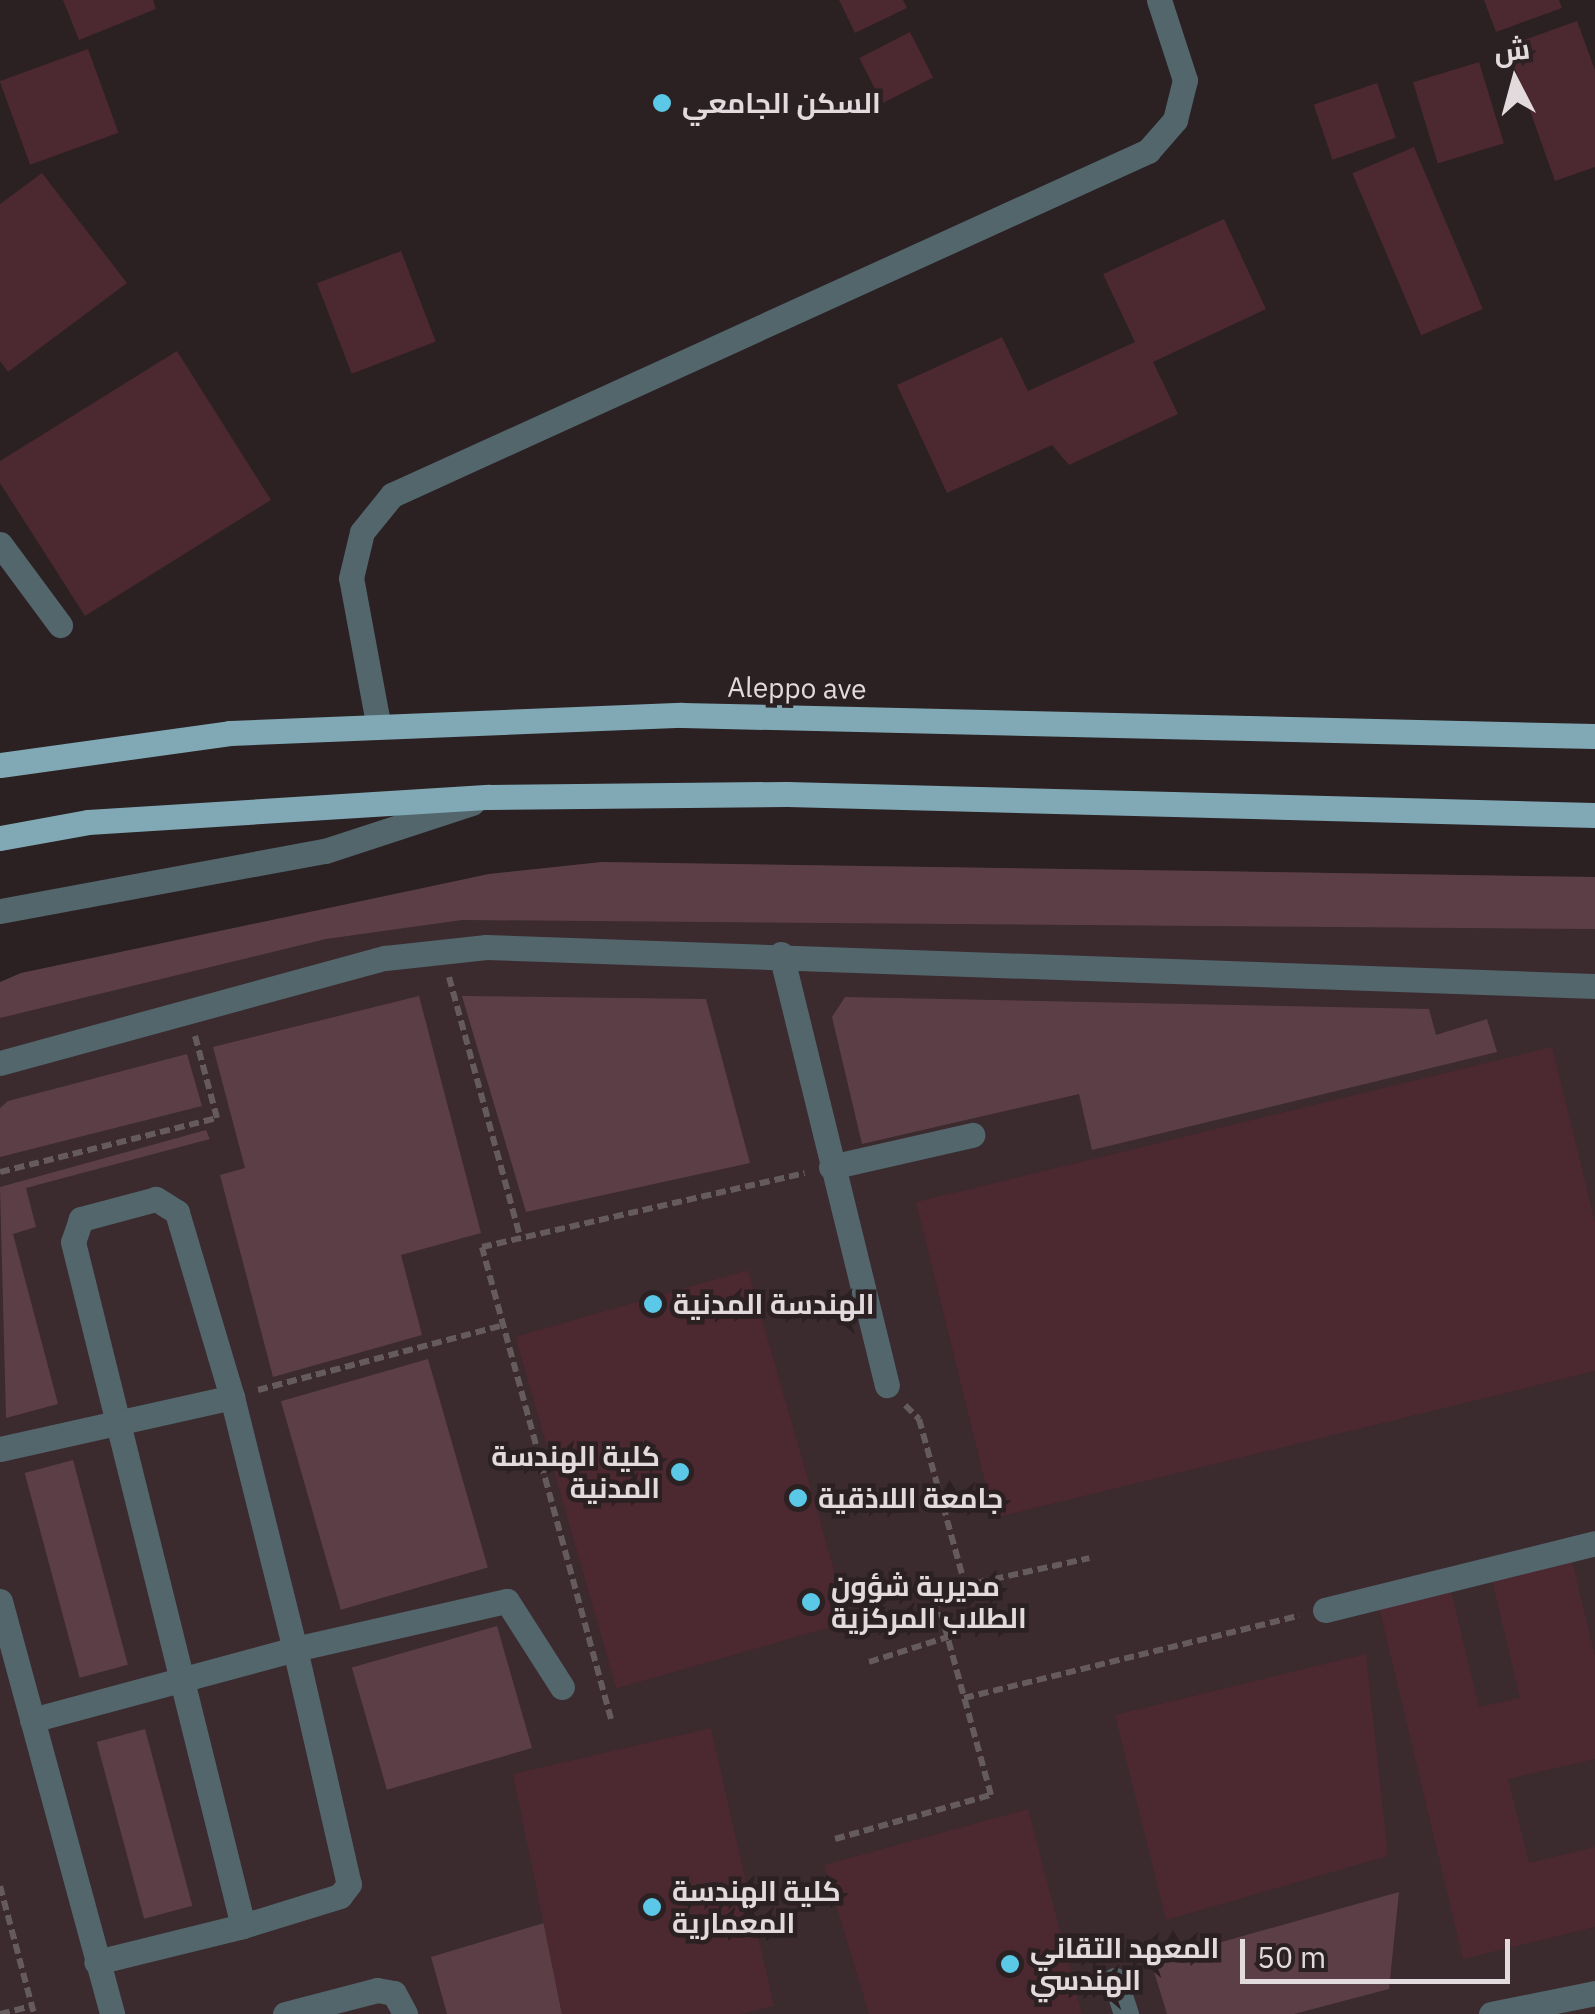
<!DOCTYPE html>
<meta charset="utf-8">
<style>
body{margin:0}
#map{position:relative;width:1595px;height:2014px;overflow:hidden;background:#2b2022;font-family:"IBM Plex Sans",Cairo,sans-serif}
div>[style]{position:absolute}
.built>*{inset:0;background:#3b2a2e}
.green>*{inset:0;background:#5c3f46;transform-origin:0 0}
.building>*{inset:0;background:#4c2831;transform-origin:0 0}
.path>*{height:6px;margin-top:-3px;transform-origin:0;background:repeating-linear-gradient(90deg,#655b5d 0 10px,transparent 0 15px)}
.minor>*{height:25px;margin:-12.5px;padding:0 12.5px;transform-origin:12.5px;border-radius:12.5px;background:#52666c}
.major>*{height:25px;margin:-12.5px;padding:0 12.5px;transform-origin:12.5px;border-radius:12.5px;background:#80a9b5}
.dots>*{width:28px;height:28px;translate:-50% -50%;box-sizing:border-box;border:5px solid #2b2022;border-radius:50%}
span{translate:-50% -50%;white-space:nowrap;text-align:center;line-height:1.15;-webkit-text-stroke:9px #2b2022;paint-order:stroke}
.poi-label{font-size:28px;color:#e2dadc;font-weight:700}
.left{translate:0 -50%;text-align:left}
.right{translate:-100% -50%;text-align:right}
.street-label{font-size:28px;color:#e2dadc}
.north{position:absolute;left:1465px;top:30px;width:100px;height:100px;-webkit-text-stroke:8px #2b2022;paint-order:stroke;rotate:354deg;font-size:28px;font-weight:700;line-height:40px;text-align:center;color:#e2dadc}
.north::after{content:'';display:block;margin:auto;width:35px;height:45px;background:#e2dadc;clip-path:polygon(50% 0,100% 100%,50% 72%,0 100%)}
.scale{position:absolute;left:1240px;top:1939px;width:270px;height:45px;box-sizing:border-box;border:5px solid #e2dadc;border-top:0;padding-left:12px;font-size:30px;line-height:35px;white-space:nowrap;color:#e2dadc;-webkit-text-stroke:8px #2b2022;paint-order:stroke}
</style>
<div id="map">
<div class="built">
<div style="clip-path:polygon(602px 862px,1595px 877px,1595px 2014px,0 2014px,0 982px,489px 874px)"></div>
</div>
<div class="green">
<div style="clip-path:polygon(602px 862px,1595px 877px,1595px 929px,462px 920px,326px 939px,0 1018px,0 982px,21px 973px,489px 874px)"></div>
<div style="clip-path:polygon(419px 996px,481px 1233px,401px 1255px,422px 1335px,273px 1377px,220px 1175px,245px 1168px,213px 1047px)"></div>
<div style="clip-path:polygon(462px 996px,706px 999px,750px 1163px,526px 1212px)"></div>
<div style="clip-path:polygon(845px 997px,1429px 1009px,1436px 1035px,1487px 1019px,1497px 1052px,1092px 1150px,1079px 1094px,862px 1144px,832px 1017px)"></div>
<div style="clip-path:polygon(187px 1054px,202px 1106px,0 1157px,0 1108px,8px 1101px)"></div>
<div style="clip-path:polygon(206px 1130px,210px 1139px,26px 1188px,36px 1227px,13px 1234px,58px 1404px,6px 1418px,0 1187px)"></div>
<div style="left:428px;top:1359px;width:217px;height:153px;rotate:74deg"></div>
<div style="left:73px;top:1460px;width:212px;height:50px;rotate:75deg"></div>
<div style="left:497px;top:1626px;width:127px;height:151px;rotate:74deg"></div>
<div style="left:145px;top:1729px;width:183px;height:50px;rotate:75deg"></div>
<div style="clip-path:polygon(1399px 1892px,1389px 1989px,1294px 2014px,1167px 2014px,1151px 1962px)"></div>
<div style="clip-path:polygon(544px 1923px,562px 2014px,447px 2014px,431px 1957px)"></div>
</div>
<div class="building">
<div style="clip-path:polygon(63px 0,153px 0,156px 9px,79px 40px)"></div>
<div style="clip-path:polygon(839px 0,903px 0,907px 8px,855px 33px)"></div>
<div style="clip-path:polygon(1484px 0,1559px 0,1562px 8px,1496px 32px)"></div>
<div style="clip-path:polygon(1577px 21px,1595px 70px,1595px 167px,1555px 181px,1507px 46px)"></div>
<div style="left:910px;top:32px;width:51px;height:57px;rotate:63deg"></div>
<div style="left:88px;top:49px;width:89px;height:94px;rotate:70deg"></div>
<div style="left:1479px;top:62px;width:85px;height:69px;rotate:73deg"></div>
<div style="left:1377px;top:83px;width:58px;height:67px;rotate:71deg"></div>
<div style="left:1414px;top:147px;width:176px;height:67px;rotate:67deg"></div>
<div style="clip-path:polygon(42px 173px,127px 283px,8px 372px,0 361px,0 204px)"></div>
<div style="clip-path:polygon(1224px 219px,1266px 309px,1153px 362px,1178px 414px,1069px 465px,1052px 445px,947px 493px,897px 385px,1002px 337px,1028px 391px,1135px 342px,1103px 274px)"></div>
<div style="left:401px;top:251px;width:97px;height:90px;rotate:69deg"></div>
<div style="clip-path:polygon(177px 351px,271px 500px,85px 616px,0 483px,0 461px)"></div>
<div style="clip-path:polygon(1552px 1047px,1595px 1222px,1595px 1371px,994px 1518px,916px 1202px)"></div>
<div style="left:748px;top:1270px;width:366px;height:242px;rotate:74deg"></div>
<div style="clip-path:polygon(1572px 1561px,1595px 1656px,1595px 1759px,1508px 1779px,1529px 1863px,1595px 1847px,1595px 1927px,1463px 1959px,1379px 1607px,1451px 1590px,1479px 1707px,1520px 1698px,1492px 1580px)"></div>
<div style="clip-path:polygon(1366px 1654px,1388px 1856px,1166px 1920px,1115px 1715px)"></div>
<div style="clip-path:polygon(711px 1728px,774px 2006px,741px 2014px,562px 2014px,513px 1774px)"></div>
<div style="clip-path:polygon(1028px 1809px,1082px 2014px,869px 2014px,824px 1865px)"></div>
</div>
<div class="path">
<div style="left:449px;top:977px;width:270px;rotate:74.7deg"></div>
<div style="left:0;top:1172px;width:224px;rotate:-14deg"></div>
<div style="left:217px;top:1118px;width:85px;rotate:-105deg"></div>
<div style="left:258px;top:1390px;width:254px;rotate:-14.8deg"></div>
<div style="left:905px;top:1405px;width:20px;rotate:45deg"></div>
<div style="left:919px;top:1419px;width:172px;rotate:74.5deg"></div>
<div style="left:869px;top:1662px;width:83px;rotate:-17.6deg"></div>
<div style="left:964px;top:1698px;width:345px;rotate:-13.8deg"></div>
<div style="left:611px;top:1719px;width:489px;rotate:-105.3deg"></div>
<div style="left:482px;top:1247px;width:331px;rotate:-12.9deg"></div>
<div style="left:835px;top:1839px;width:162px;rotate:-15.8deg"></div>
<div style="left:991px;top:1795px;width:211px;rotate:-105.4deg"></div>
<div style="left:935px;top:1592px;width:158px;rotate:-12.4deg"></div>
<div style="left:0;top:1886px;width:132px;rotate:75.1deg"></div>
<div style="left:0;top:2014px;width:33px;rotate:-14deg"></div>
</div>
<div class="minor">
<div style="left:0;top:544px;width:101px;rotate:53.5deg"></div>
<div style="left:378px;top:723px;width:147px;rotate:-100.5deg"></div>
<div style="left:351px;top:578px;width:47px;rotate:-76.6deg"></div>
<div style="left:362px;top:532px;width:48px;rotate:-51deg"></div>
<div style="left:392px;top:495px;width:831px;rotate:-24.47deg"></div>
<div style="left:1148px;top:151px;width:41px;rotate:-48.9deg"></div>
<div style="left:1175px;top:120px;width:41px;rotate:-76deg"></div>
<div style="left:1185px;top:80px;width:84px;rotate:-108deg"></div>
<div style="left:0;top:911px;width:330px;rotate:-10.5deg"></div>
<div style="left:325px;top:851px;width:155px;rotate:-18.1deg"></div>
<div style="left:781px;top:954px;width:444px;rotate:76.2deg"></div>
<div style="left:0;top:1063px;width:399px;rotate:-15.3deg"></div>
<div style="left:385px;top:958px;width:102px;rotate:-6.2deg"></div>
<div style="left:486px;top:947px;width:1110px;rotate:2.01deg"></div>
<div style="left:831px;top:1167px;width:145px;rotate:-12.8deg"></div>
<div style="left:232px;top:1397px;width:193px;rotate:-106.6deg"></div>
<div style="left:177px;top:1212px;width:25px;rotate:-148deg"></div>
<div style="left:156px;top:1199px;width:78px;rotate:165.1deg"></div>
<div style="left:81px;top:1219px;width:24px;rotate:109deg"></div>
<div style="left:73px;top:1242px;width:705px;rotate:76.04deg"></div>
<div style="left:0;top:1449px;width:238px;rotate:-12.6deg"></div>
<div style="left:232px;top:1397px;width:260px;rotate:76deg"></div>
<div style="left:295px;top:1649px;width:217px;rotate:-12.8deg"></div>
<div style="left:507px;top:1601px;width:102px;rotate:57.4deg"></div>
<div style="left:0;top:1601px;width:428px;rotate:74.8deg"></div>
<div style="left:1325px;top:1610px;width:278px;rotate:-13.9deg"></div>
<div style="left:32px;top:1720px;width:272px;rotate:-15.1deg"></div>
<div style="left:295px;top:1649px;width:241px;rotate:77.1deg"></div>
<div style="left:349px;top:1884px;width:15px;rotate:127deg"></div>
<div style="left:340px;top:1896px;width:102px;rotate:162.8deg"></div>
<div style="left:243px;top:1926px;width:151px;rotate:166.2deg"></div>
<div style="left:1115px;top:1980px;width:36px;rotate:72deg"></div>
<div style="left:285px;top:2014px;width:95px;rotate:-14.6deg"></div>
<div style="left:377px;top:1990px;width:17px;rotate:10deg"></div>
<div style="left:394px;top:1993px;width:24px;rotate:62deg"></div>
<div style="left:1491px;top:2014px;width:106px;rotate:-11.4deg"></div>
</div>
<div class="major">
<div style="left:0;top:765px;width:232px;rotate:-7.9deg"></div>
<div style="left:230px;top:733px;width:452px;rotate:-2.3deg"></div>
<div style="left:682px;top:715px;width:913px;rotate:1.32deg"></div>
<div style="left:0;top:838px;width:89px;rotate:-10.3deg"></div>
<div style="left:88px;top:822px;width:402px;rotate:-3.6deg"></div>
<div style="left:489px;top:797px;width:298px;rotate:-0.6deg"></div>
<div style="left:787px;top:794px;width:808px;rotate:1.49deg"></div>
</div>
<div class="dots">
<div style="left:662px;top:103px;background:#5ac8e6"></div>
<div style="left:653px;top:1304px;background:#5ac8e6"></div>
<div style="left:680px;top:1472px;background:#5ac8e6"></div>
<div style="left:798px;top:1498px;background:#5ac8e6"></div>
<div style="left:811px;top:1602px;background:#5ac8e6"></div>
<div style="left:652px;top:1907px;background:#5ac8e6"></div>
<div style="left:1010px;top:1964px;background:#5ac8e6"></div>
</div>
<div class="poi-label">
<span class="left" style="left:682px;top:103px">السكن الجامعي</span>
<span class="left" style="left:673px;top:1304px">الهندسة المدنية</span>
<span class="right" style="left:660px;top:1472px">كلية الهندسة<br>المدنية</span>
<span class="left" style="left:818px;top:1498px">جامعة اللاذقية</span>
<span class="left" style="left:831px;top:1602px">مديرية شؤون<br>الطلاب المركزية</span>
<span class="left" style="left:672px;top:1907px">كلية الهندسة<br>المعمارية</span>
<span class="left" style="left:1030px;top:1964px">المعهد التقاني<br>الهندسي</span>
</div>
<div class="street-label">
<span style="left:797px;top:688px;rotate:1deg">Aleppo ave</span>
</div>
<div class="north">ش</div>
<div class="scale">50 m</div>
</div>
